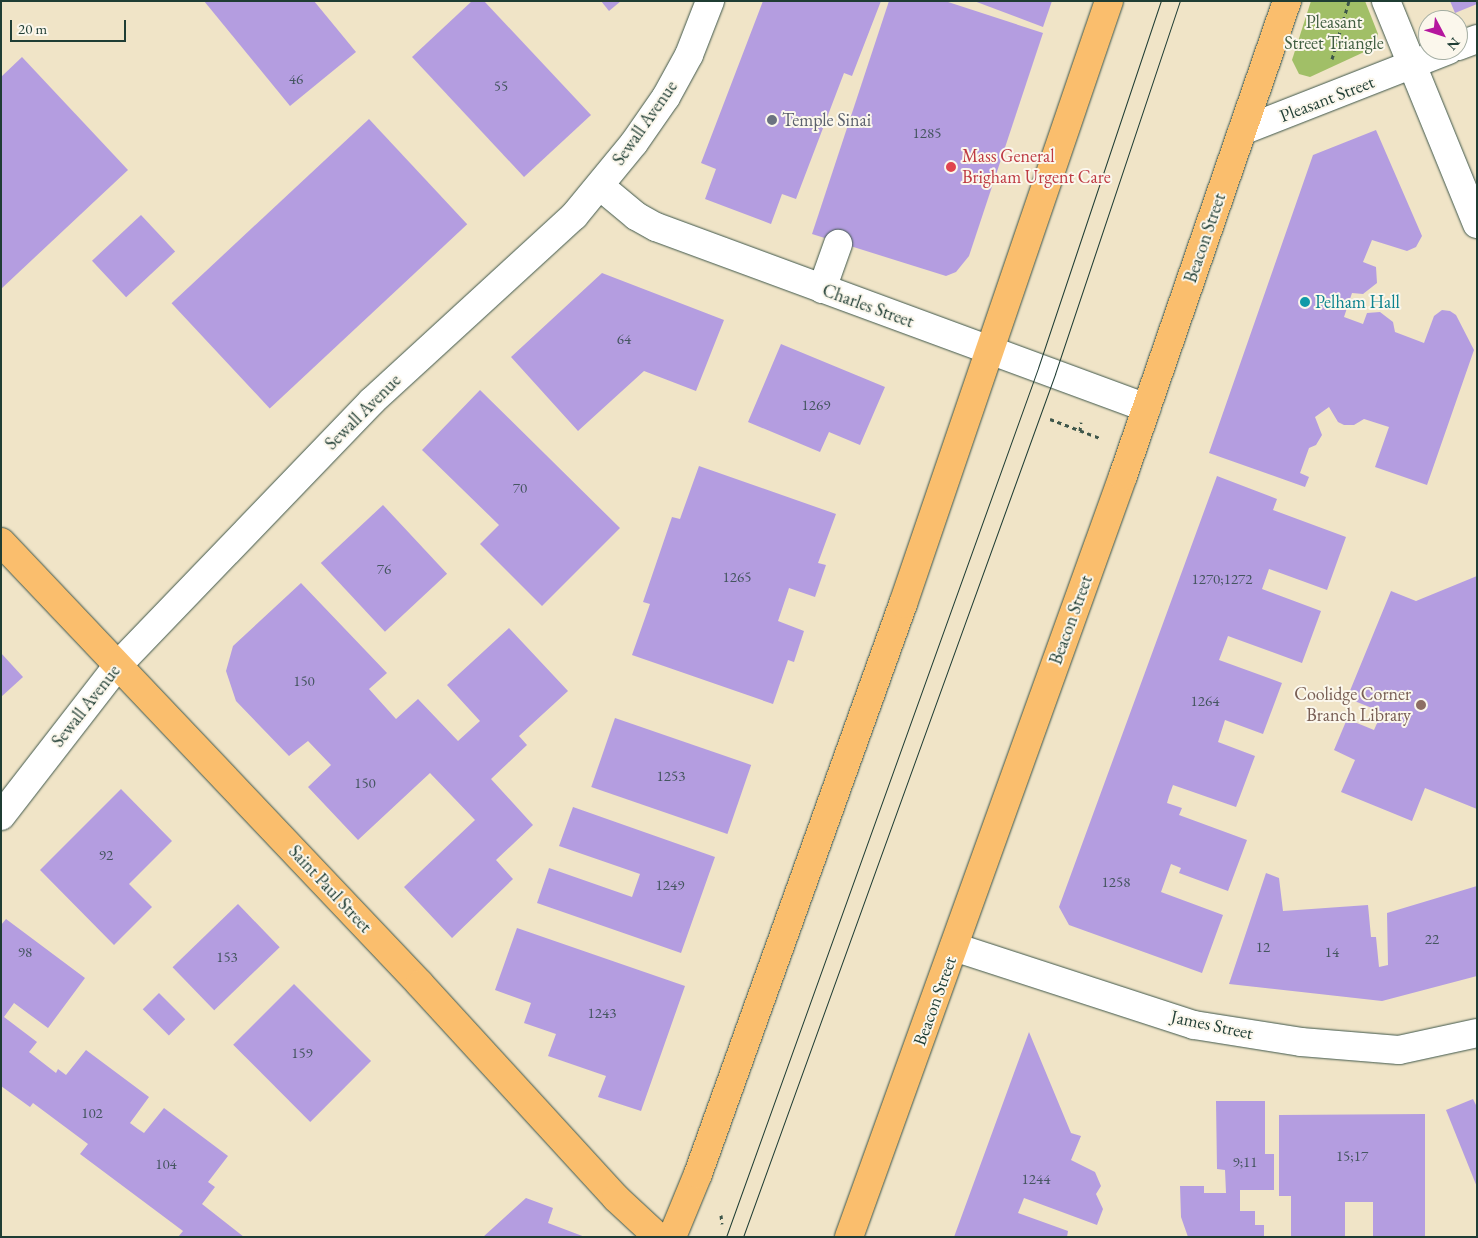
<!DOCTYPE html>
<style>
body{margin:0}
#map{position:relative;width:1478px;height:1238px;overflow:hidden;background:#f0e4c7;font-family:"EB Garamond",serif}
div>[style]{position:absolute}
.green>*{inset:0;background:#a1bf67}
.building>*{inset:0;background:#b49de0;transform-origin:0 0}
.path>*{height:3px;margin-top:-1.5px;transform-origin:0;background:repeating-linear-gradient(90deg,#3e564a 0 4px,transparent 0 8px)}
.roads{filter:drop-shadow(0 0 1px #3e564a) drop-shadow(0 0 1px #3e564a)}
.minor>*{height:28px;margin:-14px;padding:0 14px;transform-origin:14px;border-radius:14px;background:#fff}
.major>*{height:28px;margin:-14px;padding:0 14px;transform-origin:14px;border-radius:14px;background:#fabe6d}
.tram>*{height:1px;margin:-0.5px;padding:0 0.5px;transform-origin:0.5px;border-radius:0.5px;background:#1f3d34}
.dots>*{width:14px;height:14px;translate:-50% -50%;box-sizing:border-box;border:2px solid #fbf7ec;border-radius:50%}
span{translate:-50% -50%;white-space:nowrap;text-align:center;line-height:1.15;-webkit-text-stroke:4px #fbf7ec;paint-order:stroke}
.number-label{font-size:15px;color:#44555f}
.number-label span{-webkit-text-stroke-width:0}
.park-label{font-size:18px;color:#405e41}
.street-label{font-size:18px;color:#1f3d34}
.worship-label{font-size:18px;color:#5b616d}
.left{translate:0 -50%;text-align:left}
.health-label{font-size:18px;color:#be3a42}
.culture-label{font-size:18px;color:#0d838f}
.education-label{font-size:18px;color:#785e54}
.right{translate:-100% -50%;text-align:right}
.frame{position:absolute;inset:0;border:2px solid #1f3d34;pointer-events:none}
.north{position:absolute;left:1418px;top:10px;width:50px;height:50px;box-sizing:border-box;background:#fbf7ec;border:1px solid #a3ada2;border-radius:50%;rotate:130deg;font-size:14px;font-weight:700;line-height:20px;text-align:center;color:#1f3d34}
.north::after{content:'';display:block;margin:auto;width:18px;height:22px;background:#b5179e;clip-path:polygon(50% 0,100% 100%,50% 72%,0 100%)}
.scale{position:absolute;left:10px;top:20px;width:116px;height:22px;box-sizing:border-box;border:2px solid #1f3d34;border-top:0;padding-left:6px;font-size:15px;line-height:18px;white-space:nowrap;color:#1f3d34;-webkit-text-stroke:4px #fbf7ec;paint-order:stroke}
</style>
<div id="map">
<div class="green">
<div style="clip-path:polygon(1311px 1px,1365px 1px,1378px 34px,1375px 47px,1310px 77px,1299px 74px,1292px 60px)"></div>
</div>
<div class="building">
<div style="clip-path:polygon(204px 1px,314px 1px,356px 52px,290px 106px)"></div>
<div style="clip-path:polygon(472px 1px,484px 1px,591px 115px,524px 177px,412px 57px)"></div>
<div style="clip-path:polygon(601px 1px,621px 1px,609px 11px)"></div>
<div style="clip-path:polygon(763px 1px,881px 1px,852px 76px,844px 73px,796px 199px,782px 194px,771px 224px,705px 199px,716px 169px,701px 163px)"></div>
<div style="clip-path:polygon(889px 1px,945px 1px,1043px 33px,969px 256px,956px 272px,946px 276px,812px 234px)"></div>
<div style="clip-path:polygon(974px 1px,1052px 1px,1043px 27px)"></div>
<div style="clip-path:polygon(1450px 1px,1477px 1px,1477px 4px,1455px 13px)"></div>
<div style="clip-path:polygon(22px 57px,128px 170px,1px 289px,1px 77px)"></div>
<div style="left:369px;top:119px;width:144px;height:270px;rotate:47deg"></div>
<div style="clip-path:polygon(1376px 130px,1422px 236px,1416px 247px,1407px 251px,1372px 240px,1363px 262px,1376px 267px,1377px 283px,1363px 294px,1352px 293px,1344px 317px,1363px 324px,1367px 313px,1380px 312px,1393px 322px,1395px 332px,1424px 343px,1434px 316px,1442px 310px,1450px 311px,1456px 315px,1474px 350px,1427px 485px,1375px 467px,1389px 427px,1364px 419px,1354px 425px,1344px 425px,1338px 422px,1329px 407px,1315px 417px,1322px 435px,1316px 445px,1309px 448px,1300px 473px,1309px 477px,1305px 487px,1209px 453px,1313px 155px)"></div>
<div style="left:141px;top:215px;width:50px;height:67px;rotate:47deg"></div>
<div style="clip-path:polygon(602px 273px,724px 320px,696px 391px,644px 371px,578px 431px,511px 357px)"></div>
<div style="clip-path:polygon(781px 344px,885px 387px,860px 445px,829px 432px,820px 452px,748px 422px)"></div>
<div style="clip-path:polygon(480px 390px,620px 528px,542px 606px,480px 544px,499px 525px,422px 450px)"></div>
<div style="clip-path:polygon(699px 466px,836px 514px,818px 563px,826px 565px,815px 597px,789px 588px,778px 621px,804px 631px,794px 662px,788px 660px,773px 704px,632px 655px,650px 604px,643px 602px,672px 517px,680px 519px)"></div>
<div style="clip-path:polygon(1217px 476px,1277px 499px,1273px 510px,1346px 537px,1327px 590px,1269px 569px,1262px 589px,1321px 611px,1302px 663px,1228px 636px,1219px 660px,1282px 683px,1263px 734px,1225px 720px,1218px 742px,1255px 756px,1236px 807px,1173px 785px,1169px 796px,1167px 803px,1182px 808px,1179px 815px,1247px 840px,1228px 891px,1179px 873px,1181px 868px,1171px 864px,1161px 892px,1223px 915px,1202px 973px,1069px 925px,1059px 907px)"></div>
<div style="left:383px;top:505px;width:94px;height:85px;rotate:47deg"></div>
<div style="clip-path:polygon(1477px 576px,1477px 809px,1425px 788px,1412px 821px,1341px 792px,1355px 760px,1334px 750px,1347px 719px,1374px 730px,1382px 712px,1347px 698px,1391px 591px,1416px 601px)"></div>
<div style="clip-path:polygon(301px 583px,387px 673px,369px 689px,396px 719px,418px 699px,458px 741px,480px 721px,447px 685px,509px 628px,568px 691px,519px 736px,527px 745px,491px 779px,533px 825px,496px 860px,513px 879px,452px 938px,404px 887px,475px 820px,430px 773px,358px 840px,308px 787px,331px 765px,308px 741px,289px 756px,236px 701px,226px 671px,233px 646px)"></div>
<div style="clip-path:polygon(1px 653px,23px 677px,1px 697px)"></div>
<div style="left:615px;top:718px;width:144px;height:73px;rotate:19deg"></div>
<div style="clip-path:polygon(121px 789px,172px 841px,129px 884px,152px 907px,114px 945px,40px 870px)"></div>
<div style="clip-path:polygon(573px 807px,715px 857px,681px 953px,537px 903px,549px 868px,632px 897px,640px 874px,559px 846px)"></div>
<div style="clip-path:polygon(1266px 873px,1279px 878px,1283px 911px,1368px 905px,1371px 937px,1376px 937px,1379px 967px,1388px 965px,1387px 913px,1477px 886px,1477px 976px,1382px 1001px,1229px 984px)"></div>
<div style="left:238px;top:904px;width:60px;height:91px;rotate:46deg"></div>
<div style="clip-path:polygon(6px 919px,85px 978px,48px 1028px,14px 1003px,4px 1017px,37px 1042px,29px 1052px,56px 1073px,58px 1069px,66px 1075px,86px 1050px,149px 1097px,130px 1123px,138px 1129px,144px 1133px,164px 1108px,228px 1156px,208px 1182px,215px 1187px,202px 1204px,244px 1237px,178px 1237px,183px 1231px,80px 1154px,88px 1144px,33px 1103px,30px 1107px,1px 1086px,1px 925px)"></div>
<div style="clip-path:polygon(517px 928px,685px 986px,641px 1111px,598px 1097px,606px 1076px,548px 1056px,556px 1034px,524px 1023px,531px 1003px,495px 990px)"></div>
<div style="left:294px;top:984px;width:109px;height:86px;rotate:45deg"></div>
<div style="left:159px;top:993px;width:37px;height:23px;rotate:45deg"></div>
<div style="clip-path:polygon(1029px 1032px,1071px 1133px,1081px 1136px,1071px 1160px,1095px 1172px,1101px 1186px,1096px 1194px,1103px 1209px,1097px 1225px,1024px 1198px,1018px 1213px,1068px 1231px,1067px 1237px,954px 1237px)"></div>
<div style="clip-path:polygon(1473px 1099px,1477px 1107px,1477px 1187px,1446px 1110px)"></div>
<div style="clip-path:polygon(1216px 1101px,1265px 1101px,1265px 1154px,1274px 1154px,1274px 1190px,1240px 1190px,1240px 1211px,1255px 1211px,1255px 1225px,1264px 1225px,1264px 1237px,1188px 1237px,1181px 1217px,1180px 1186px,1204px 1186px,1204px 1193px,1226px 1193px,1225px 1170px,1217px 1169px)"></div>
<div style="clip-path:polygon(1425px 1114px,1425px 1237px,1373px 1237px,1373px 1202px,1345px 1202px,1345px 1237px,1291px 1237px,1291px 1196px,1279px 1196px,1279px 1115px)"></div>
<div style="clip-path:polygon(526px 1198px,553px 1208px,548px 1223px,585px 1237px,483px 1237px)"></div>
</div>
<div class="path">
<div style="left:1332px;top:59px;width:60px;rotate:-73.7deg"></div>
<div style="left:1050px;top:419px;width:53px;rotate:20.8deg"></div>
<div style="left:1080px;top:431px;width:9px;rotate:-84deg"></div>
<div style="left:721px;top:1215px;width:9px;rotate:84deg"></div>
</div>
<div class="roads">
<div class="minor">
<div style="left:1386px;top:1px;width:241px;rotate:67.8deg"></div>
<div style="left:1458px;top:46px;width:20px;rotate:-20deg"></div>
<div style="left:1242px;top:131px;width:222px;rotate:-21.4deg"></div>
<div style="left:600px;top:186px;width:47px;rotate:39.8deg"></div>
<div style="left:636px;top:216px;width:23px;rotate:29deg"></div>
<div style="left:656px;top:227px;width:523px;rotate:20.24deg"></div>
<div style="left:822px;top:289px;width:48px;rotate:-70.4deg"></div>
<div style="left:1px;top:816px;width:192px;rotate:-52.2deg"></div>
<div style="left:119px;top:664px;width:365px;rotate:-46.1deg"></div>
<div style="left:372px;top:401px;width:274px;rotate:-42.5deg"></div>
<div style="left:574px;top:216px;width:94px;rotate:-50.6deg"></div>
<div style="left:634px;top:143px;width:56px;rotate:-55.2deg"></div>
<div style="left:666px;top:97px;width:48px;rotate:-61.3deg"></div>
<div style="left:689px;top:55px;width:58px;rotate:-68.7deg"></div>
<div style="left:954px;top:947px;width:252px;rotate:18deg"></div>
<div style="left:1194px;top:1025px;width:108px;rotate:9deg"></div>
<div style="left:1301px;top:1042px;width:98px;rotate:4.7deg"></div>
<div style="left:1399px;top:1050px;width:80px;rotate:-12.3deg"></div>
</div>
<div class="major">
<div style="left:1px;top:542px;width:609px;rotate:46.53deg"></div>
<div style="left:420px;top:984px;width:290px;rotate:47.5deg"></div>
<div style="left:616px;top:1198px;width:57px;rotate:42.9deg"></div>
<div style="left:672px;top:1237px;width:68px;rotate:-67.6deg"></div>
<div style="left:698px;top:1174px;width:606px;rotate:-70.22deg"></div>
<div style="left:903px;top:604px;width:637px;rotate:-71.14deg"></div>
<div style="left:849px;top:1237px;width:809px;rotate:-70.2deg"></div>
<div style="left:1123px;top:476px;width:503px;rotate:-70.95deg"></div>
</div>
</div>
<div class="tram">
<div style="left:726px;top:1237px;width:923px;rotate:-70.25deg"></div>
<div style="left:1038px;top:368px;width:387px;rotate:-71.5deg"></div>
<div style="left:743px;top:1237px;width:918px;rotate:-70.12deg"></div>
<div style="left:1055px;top:374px;width:393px;rotate:-71.5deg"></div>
</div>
<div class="dots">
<div style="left:772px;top:120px;background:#6b7280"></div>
<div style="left:951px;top:167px;background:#e0444e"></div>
<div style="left:1305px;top:302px;background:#0f9aa8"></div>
<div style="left:1421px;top:705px;background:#8d6e63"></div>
</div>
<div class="number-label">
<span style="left:296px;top:79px">46</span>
<span style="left:501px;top:86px">55</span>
<span style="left:927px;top:133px">1285</span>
<span style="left:624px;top:339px">64</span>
<span style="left:816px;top:405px">1269</span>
<span style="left:520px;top:488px">70</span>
<span style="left:384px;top:569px">76</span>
<span style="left:737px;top:577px">1265</span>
<span style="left:1222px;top:579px">1270;1272</span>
<span style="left:304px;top:681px">150</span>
<span style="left:1205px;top:701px">1264</span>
<span style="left:671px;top:776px">1253</span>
<span style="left:365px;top:783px">150</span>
<span style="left:106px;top:855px">92</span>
<span style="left:1116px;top:882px">1258</span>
<span style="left:670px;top:885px">1249</span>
<span style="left:1432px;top:939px">22</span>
<span style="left:1263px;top:947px">12</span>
<span style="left:25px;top:952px">98</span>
<span style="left:1332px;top:952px">14</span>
<span style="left:227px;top:957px">153</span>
<span style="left:602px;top:1013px">1243</span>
<span style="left:302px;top:1053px">159</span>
<span style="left:92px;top:1113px">102</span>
<span style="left:1352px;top:1156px">15;17</span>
<span style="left:1245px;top:1162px">9;11</span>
<span style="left:166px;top:1164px">104</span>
<span style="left:1036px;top:1179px">1244</span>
</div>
<div class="park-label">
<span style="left:1334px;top:33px">Pleasant<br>Street Triangle</span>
</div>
<div class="street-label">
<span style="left:1327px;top:99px;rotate:-21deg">Pleasant Street</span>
<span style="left:645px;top:123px;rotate:-55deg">Sewall Avenue</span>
<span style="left:1205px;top:238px;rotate:-71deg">Beacon Street</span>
<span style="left:868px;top:306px;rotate:20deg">Charles Street</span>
<span style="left:363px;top:412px;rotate:-45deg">Sewall Avenue</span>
<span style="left:1071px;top:620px;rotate:-70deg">Beacon Street</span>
<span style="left:86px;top:706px;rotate:-52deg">Sewall Avenue</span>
<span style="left:330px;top:889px;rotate:47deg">Saint Paul Street</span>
<span style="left:935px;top:1001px;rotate:-70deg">Beacon Street</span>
<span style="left:1212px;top:1025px;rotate:12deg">James Street</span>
</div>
<div class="worship-label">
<span class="left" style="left:782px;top:120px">Temple Sinai</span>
</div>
<div class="health-label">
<span class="left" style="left:962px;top:167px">Mass General<br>Brigham Urgent Care</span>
</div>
<div class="culture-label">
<span class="left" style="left:1315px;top:302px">Pelham Hall</span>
</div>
<div class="education-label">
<span class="right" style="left:1411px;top:705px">Coolidge Corner<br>Branch Library</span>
</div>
<div class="frame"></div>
<div class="north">N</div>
<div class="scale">20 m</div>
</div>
